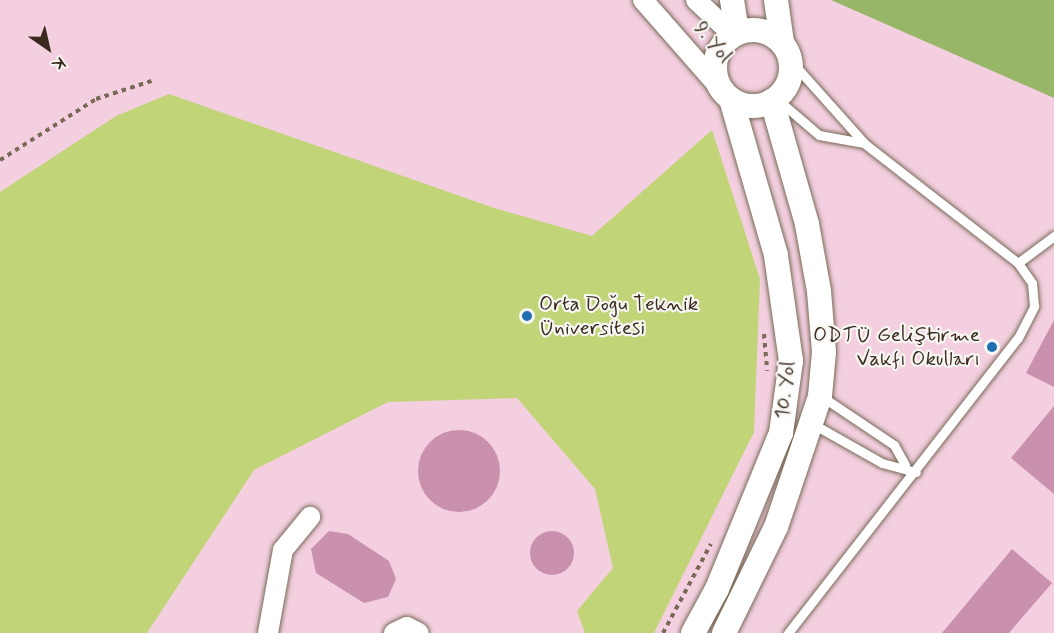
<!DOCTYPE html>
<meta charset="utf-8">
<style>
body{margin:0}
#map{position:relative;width:1054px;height:633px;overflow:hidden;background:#ebe2c4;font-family:Mynerve,sans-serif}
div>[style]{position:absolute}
.built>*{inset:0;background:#f3cfdf;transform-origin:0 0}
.green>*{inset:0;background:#c1d578}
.forest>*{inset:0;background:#98b668}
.building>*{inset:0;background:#ca91ae}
.round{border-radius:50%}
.path>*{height:4px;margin-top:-2px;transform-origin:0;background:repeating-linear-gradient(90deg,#796a58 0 4.5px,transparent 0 9px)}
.roads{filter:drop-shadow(0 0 2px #796a58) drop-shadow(0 0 2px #796a58)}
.service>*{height:9px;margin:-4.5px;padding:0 4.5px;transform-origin:4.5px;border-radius:4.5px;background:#fff}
.minor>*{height:20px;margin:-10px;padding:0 10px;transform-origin:10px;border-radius:10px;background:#fff}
.tertiary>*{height:24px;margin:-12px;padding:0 12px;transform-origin:12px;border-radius:12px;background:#fff}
.tertiary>.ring{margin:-12px;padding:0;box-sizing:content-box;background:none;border:24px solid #fff;border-radius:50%}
.dots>*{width:16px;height:16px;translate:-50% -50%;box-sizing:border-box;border:3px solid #f6f6f2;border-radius:50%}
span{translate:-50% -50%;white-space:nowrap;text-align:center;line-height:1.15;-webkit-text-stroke:4.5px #f6f6f2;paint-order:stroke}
.street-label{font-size:21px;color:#3b2a1e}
.poi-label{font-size:21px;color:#3b2a1e}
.left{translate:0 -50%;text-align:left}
.right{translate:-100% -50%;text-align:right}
.north{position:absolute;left:18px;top:18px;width:60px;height:60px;-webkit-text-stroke:4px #f6f6f2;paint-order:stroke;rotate:146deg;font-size:16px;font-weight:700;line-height:24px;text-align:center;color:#3b2a1e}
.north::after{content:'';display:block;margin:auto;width:21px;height:27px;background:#3b2a1e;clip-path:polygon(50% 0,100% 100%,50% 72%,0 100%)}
</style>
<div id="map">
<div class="built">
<div style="left:0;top:0;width:1054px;height:633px"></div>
</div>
<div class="green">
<div style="clip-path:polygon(169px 94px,494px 208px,592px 236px,712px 130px,760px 279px,754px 432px,654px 633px,585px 633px,577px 611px,613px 568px,595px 489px,517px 398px,388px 402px,254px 470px,147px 633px,0 633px,0 192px,116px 116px)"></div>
</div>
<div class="forest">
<div style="clip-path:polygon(831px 0,1054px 0,1054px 98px)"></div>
</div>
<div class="building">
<div style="clip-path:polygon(1054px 320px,1054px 387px,1026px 373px)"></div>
<div style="clip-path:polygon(1054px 406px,1054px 494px,1011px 458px)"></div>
<div class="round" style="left:418px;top:430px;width:82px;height:82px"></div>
<div style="clip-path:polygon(329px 531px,348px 534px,389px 561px,396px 579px,388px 597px,364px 603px,316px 573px,311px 549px)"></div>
<div class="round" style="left:530px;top:531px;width:44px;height:44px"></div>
<div style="clip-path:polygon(1012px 549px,1052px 583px,1009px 633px,942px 633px)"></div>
</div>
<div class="path">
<div style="left:0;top:160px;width:114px;rotate:-32.4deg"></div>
<div style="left:96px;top:99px;width:61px;rotate:-18.1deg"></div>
<div style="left:764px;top:334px;width:37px;rotate:85deg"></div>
<div style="left:663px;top:633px;width:101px;rotate:-61.7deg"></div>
</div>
<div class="roads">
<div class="service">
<div style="left:778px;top:100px;width:54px;rotate:40.5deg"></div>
<div style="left:819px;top:135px;width:46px;rotate:10.1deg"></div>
<div style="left:1018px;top:263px;width:45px;rotate:-36.9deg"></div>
<div style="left:821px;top:396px;width:88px;rotate:33.9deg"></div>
<div style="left:894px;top:445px;width:23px;rotate:61deg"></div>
<div style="left:813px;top:424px;width:79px;rotate:29.5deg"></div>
<div style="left:882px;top:463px;width:35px;rotate:15deg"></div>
<div style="left:788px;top:633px;width:374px;rotate:-52.1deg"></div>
<div style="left:1018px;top:338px;width:36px;rotate:-63deg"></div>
<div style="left:1034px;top:306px;width:23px;rotate:-95deg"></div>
<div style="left:1032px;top:283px;width:24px;rotate:-125deg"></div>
<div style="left:1018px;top:263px;width:195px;rotate:-142.1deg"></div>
<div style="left:864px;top:143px;width:110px;rotate:-131.7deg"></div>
</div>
<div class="minor">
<div style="left:643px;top:0;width:118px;rotate:48.8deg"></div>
<div style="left:696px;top:0;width:51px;rotate:43.4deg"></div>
<div style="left:268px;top:633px;width:84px;rotate:-79.8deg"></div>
<div style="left:283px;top:550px;width:43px;rotate:-50.7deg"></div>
<div style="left:394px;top:633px;width:14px;rotate:-25deg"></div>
<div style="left:407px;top:627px;width:13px;rotate:27deg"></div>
</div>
<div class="tertiary">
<div style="left:732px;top:0;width:33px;rotate:81deg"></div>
<div style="left:776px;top:0;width:42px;rotate:81.9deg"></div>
<div class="ring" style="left:715px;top:30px;width:52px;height:52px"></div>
<div style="left:693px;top:633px;width:50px;rotate:-61.4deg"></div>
<div style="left:717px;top:589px;width:169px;rotate:-67.7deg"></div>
<div style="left:781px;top:433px;width:73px;rotate:-82.1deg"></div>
<div style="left:791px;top:361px;width:107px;rotate:-98.1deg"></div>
<div style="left:776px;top:255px;width:162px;rotate:-106.1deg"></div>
<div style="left:724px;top:633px;width:118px;rotate:-63.9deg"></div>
<div style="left:776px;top:527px;width:138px;rotate:-71.4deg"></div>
<div style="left:820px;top:396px;width:44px;rotate:-84.8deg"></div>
<div style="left:824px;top:352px;width:61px;rotate:-94.7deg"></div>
<div style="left:819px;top:291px;width:68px;rotate:-100.2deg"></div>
<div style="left:807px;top:224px;width:128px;rotate:-105.9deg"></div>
</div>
</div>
<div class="dots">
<div style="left:527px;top:316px;background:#1f6fb2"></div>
<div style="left:992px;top:347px;background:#1f6fb2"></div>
</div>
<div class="street-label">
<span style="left:713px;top:42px;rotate:50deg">9. Yol</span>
<span style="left:785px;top:390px;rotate:-84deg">10. Yol</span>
</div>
<div class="poi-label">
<span class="left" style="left:539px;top:316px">Orta Doğu Teknik<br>Üniversitesi</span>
<span class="right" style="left:980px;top:347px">ODTÜ Geliştirme<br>Vakfı Okulları</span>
</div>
<div class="north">K</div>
</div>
